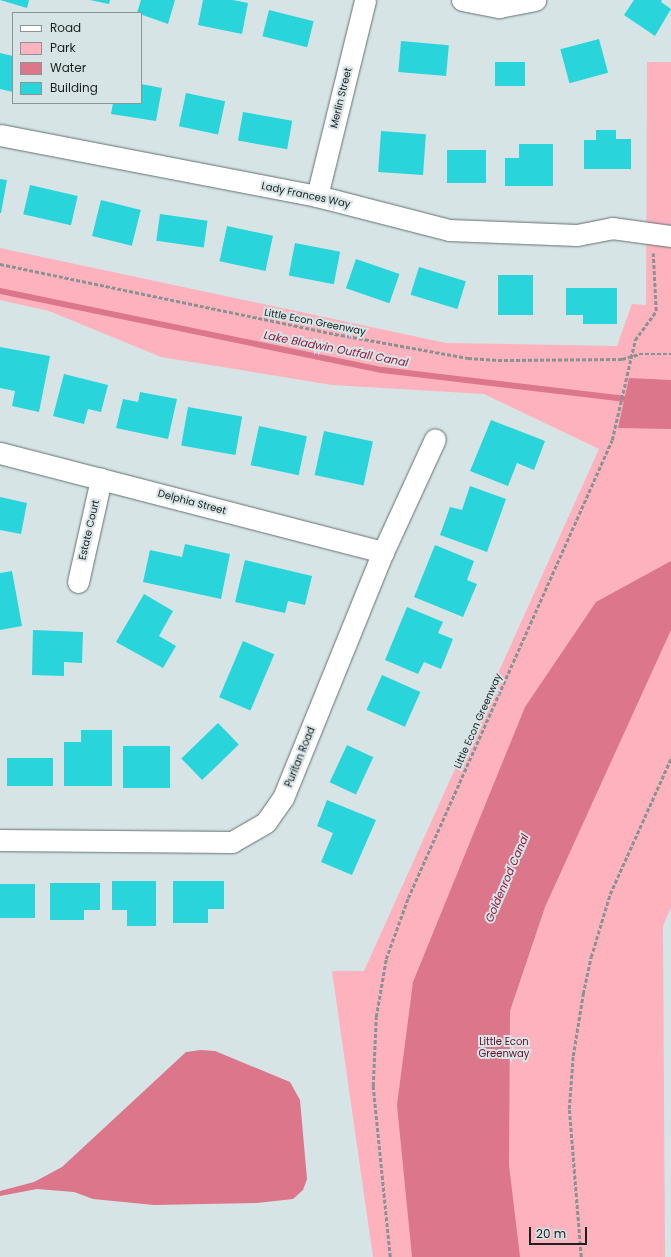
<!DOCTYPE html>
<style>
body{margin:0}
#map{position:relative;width:671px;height:1257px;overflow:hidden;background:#d6e4e5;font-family:Poppins,sans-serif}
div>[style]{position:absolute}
.green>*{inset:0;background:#feb2be}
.water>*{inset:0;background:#dc768a}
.stream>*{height:6px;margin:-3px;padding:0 3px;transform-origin:3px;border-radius:3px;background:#dc768a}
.building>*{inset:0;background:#29d5db;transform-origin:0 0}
.path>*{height:2.5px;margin-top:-1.25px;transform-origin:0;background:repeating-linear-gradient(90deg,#899394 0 4px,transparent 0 6px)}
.roads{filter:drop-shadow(0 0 1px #647171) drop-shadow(0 0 1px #647171)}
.minor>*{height:21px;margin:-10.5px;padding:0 10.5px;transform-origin:10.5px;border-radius:10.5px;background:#fff}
span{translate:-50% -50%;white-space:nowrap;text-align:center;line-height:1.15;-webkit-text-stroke:4px #d6e4e5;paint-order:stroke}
.street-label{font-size:10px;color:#1a1f1f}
.park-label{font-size:10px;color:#6b0c2b}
.water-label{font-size:11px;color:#941840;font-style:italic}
.legend{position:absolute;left:12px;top:12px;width:130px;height:92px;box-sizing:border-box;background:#d6e4e5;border:1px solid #8b9596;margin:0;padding:5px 7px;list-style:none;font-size:12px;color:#1a1f1f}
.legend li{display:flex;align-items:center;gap:8px;height:20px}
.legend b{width:20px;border:1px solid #8b9596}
.scale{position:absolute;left:529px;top:1227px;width:58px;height:18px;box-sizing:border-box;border:2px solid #1a1f1f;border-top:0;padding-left:5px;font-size:12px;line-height:14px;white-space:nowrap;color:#1a1f1f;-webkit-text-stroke:3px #d6e4e5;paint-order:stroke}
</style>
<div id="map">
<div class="green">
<div style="clip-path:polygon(647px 62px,671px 62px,671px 907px,663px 926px,665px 1257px,373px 1257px,332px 971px,364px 971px,599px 449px,484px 394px,332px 385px,161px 357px,49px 311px,0 300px,0 248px,446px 343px,617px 346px,632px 304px,646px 305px)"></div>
</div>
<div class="water">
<div style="clip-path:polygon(629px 378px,671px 380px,671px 429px,618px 428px)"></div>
<div style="clip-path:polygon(671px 561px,671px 630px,545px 907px,510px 1011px,509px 1165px,520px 1257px,412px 1257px,397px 1105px,413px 982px,525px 707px,596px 602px)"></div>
<div style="clip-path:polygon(201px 1050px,215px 1051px,290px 1082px,300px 1100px,307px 1179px,303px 1190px,293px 1199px,257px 1203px,154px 1205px,93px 1199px,74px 1192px,37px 1189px,0 1196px,0 1191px,34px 1182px,62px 1167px,186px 1052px)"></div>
</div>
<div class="stream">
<div style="left:0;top:291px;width:390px;rotate:11.7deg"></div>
<div style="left:382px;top:370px;width:252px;rotate:6.8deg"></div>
</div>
<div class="building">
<div style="clip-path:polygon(0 0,29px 0,27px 8px)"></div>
<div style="clip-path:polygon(90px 0,110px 0,109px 4px)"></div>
<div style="clip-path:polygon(141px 0,175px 0,168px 24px,137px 13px)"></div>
<div style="clip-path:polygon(203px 0,233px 0,248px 3px,242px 34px,198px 25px)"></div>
<div style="clip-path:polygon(634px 0,662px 0,661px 2px,671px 9px,655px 36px,624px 15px)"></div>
<div style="left:269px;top:10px;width:46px;height:27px;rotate:14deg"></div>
<div style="left:599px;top:39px;width:35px;height:40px;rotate:75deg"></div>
<div style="left:401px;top:41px;width:48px;height:31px;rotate:5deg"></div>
<div style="clip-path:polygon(0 53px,13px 56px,13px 92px,0 89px)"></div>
<div style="left:495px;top:62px;width:30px;height:24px"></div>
<div style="clip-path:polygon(141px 84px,162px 88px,156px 121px,111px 114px,113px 103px,141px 103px)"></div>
<div style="left:186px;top:93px;width:40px;height:34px;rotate:12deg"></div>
<div style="left:243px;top:112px;width:50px;height:29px;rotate:10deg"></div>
<div style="clip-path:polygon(596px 130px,616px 130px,616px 139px,631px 139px,631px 169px,584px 169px,584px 140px,596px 140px)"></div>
<div style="left:381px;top:131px;width:45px;height:41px;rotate:4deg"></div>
<div style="clip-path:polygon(519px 144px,553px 144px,553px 186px,505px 186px,505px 158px,519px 158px)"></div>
<div style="left:447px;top:150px;width:39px;height:33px"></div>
<div style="clip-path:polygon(0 179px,7px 180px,1px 213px,0 213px)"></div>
<div style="left:30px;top:185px;width:49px;height:30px;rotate:13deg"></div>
<div style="left:101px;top:200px;width:41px;height:37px;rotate:14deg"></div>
<div style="left:160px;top:214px;width:48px;height:27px;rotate:8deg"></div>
<div style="left:227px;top:226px;width:47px;height:36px;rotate:12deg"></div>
<div style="left:295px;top:243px;width:46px;height:33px;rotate:11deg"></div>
<div style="left:356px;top:259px;width:46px;height:31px;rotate:19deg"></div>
<div style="left:419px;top:267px;width:49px;height:29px;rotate:17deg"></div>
<div style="left:498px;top:275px;width:35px;height:40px"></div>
<div style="clip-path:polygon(566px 288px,617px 288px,617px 324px,583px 324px,583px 315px,566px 315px)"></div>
<div style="clip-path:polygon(0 347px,50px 356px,39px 412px,12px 406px,15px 391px,0 388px)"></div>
<div style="clip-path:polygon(64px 374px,108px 385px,101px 412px,88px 409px,84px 424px,53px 416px)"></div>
<div style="clip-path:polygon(140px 392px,177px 399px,168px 439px,116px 428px,123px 399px,138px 402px)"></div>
<div style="left:188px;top:407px;width:55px;height:39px;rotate:10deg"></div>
<div style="clip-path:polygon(491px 420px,545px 441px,534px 470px,517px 463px,508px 486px,470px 471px)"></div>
<div style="left:259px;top:426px;width:49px;height:40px;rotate:12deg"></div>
<div style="left:324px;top:431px;width:50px;height:45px;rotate:12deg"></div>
<div style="clip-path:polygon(470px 486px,506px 499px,487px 552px,440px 535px,450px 507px,462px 510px)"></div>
<div style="clip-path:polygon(0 497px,27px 503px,21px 534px,0 530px)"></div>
<div style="clip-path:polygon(185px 544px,230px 554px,221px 599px,143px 582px,150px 550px,182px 557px)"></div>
<div style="clip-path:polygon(435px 545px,474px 561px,467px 580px,477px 584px,463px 617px,414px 597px)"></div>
<div style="clip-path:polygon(245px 560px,312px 576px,305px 605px,288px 601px,285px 613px,235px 602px)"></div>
<div style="clip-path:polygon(12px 571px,22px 626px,0 630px,0 573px)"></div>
<div style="clip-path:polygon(144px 594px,173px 611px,159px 636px,176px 646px,163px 668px,116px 642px)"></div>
<div style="clip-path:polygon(407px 607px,443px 622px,438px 633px,453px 639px,441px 669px,424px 662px,418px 674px,385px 660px)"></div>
<div style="clip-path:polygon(33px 630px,83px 632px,82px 663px,64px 662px,64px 676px,32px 675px)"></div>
<div style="left:243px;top:641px;width:34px;height:61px;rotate:23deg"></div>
<div style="left:382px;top:675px;width:42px;height:38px;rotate:24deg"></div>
<div style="left:218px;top:723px;width:30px;height:51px;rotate:46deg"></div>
<div style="clip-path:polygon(81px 730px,112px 730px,112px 786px,64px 786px,64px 742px,81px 742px)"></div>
<div style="left:347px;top:745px;width:29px;height:41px;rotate:25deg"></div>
<div style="left:123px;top:746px;width:47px;height:42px"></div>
<div style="left:7px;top:758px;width:46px;height:28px"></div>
<div style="clip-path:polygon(327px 800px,376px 820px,352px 875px,321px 862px,333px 833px,317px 826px)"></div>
<div style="clip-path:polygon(112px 881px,156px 881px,156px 926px,127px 926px,127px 910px,112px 910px)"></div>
<div style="clip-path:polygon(173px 881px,224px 881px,224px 909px,208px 909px,208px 923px,173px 923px)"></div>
<div style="clip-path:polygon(50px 883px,100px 883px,100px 910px,84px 910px,84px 920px,50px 920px)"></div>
<div style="left:0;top:884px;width:35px;height:34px"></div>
</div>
<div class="path">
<div style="left:0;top:264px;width:348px;rotate:11.8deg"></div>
<div style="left:341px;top:335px;width:129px;rotate:10.3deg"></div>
<div style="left:468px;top:358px;width:30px;rotate:4deg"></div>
<div style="left:498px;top:360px;width:124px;rotate:-0.5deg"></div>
<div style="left:622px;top:359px;width:18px;rotate:-16deg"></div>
<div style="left:639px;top:354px;width:32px"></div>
<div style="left:390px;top:1257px;width:172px;rotate:-95.7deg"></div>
<div style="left:373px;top:1086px;width:69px;rotate:-87.5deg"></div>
<div style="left:376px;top:1017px;width:59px;rotate:-80.2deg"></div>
<div style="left:386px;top:959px;width:65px;rotate:-70.2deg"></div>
<div style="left:408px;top:898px;width:501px;rotate:-65.99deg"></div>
<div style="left:612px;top:440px;width:103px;rotate:-77deg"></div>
<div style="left:635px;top:340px;width:36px;rotate:-54deg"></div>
<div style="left:656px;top:311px;width:58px;rotate:-93deg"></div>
<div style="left:581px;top:1257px;width:148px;rotate:-94.6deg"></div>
<div style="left:569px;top:1109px;width:53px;rotate:-85.7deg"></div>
<div style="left:573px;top:1056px;width:63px;rotate:-80.8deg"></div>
<div style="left:583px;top:994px;width:38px;rotate:-78deg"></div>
<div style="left:591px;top:957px;width:66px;rotate:-73.2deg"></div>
<div style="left:610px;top:894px;width:149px;rotate:-65.8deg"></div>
</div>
<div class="roads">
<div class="minor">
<div style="left:462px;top:0;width:38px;rotate:11deg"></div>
<div style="left:499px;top:7px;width:37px;rotate:-11deg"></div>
<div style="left:0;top:135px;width:323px;rotate:10.9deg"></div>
<div style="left:317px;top:196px;width:136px;rotate:14.4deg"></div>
<div style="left:449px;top:230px;width:128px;rotate:2.2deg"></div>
<div style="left:577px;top:235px;width:36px;rotate:-11deg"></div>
<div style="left:612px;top:228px;width:60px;rotate:7.7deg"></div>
<div style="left:317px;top:196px;width:202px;rotate:-76.2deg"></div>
<div style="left:0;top:453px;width:396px;rotate:14.5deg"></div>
<div style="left:78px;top:582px;width:106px;rotate:-77.4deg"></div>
<div style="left:0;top:840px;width:232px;rotate:0.5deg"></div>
<div style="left:232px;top:842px;width:39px;rotate:-30deg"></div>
<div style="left:266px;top:822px;width:29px;rotate:-55deg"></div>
<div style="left:283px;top:798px;width:266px;rotate:-67.9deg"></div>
<div style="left:383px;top:552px;width:124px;rotate:-65.3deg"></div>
</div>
</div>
<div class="street-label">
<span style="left:341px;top:98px;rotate:-76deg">Merlin Street</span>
<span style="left:306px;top:195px;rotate:12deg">Lady Frances Way</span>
<span style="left:315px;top:322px;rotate:11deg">Little Econ Greenway</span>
<span style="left:192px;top:502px;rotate:15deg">Delphia Street</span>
<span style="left:89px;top:530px;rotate:-77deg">Estate Court</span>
<span style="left:478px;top:721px;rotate:-66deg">Little Econ Greenway</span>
<span style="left:300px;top:757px;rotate:-68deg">Puritan Road</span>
</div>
<div class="park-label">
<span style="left:504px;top:1047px">Little Econ<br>Greenway</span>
</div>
<div class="water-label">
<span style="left:336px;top:349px;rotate:11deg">Lake Bladwin Outfall Canal</span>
<span style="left:507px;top:878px;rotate:-67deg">Goldenrod Canal</span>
</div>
<ul class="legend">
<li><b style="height:5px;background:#fff"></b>Road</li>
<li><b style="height:11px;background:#feb2be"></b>Park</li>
<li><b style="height:11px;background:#dc768a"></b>Water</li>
<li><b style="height:11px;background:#29d5db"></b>Building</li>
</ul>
<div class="scale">20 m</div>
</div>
